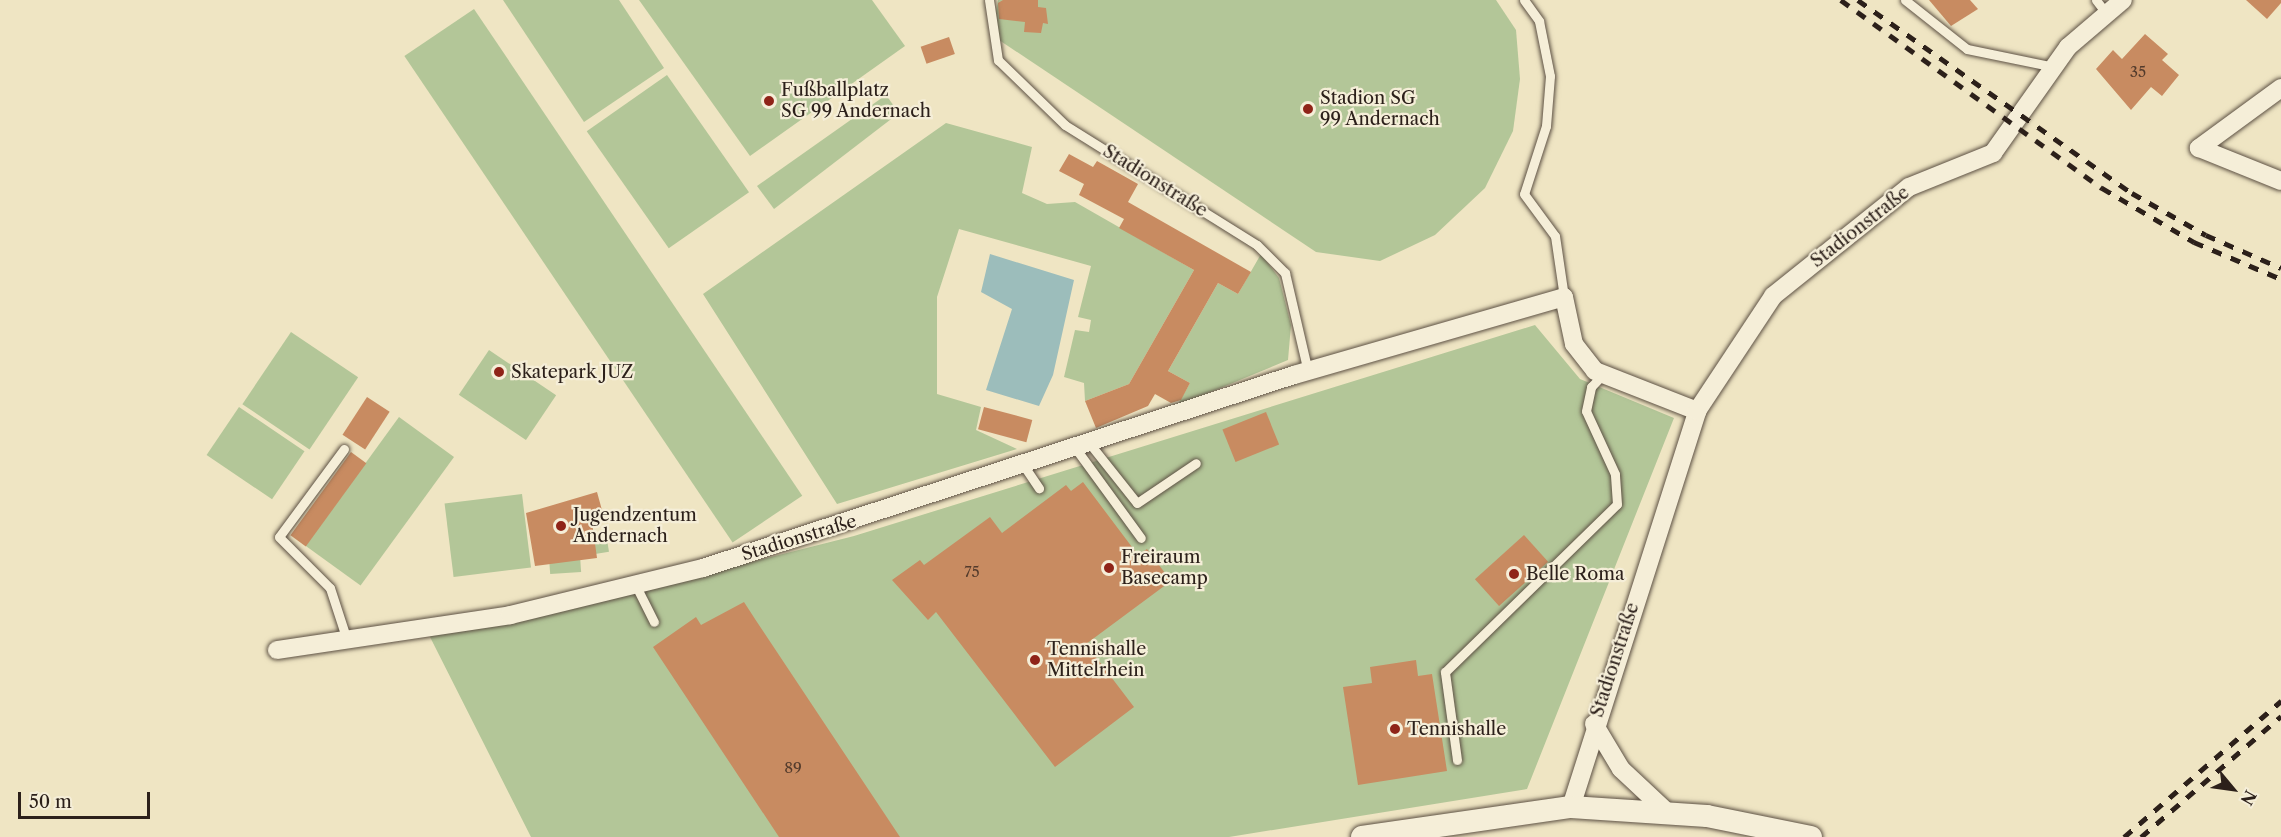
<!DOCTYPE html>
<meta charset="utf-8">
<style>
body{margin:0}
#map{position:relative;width:2281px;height:837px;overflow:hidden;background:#efe5c3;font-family:"Libre Caslon Text",serif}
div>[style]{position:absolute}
.green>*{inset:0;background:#b3c698;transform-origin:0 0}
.water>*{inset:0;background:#9cbdbb}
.building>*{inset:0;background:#c88b61;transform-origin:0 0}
.roads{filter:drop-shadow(0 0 2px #5d5144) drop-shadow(0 0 2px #5d5144)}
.service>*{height:9px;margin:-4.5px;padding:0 4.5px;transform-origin:4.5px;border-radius:4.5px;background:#f5eed8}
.minor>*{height:18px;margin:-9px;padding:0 9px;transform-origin:9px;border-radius:9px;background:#f5eed8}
.tertiary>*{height:22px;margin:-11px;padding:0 11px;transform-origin:11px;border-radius:11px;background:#f5eed8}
.rail>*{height:4.5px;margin-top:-2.25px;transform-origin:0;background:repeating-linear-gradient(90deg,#2c201a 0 10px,transparent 0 20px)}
.dots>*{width:16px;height:16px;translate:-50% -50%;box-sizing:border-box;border:3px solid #f5eed8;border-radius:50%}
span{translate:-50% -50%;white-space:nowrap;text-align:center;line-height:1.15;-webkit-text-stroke:4.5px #f5eed8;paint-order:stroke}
.number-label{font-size:15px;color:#533b2c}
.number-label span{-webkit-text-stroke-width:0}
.poi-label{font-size:18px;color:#2c201a}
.left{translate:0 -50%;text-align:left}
.street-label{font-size:18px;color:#2c201a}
.north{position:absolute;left:2203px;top:759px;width:60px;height:60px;-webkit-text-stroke:4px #f5eed8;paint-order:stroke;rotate:119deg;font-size:16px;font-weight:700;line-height:24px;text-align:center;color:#2c201a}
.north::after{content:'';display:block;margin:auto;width:21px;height:27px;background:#2c201a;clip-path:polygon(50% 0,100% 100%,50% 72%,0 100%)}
.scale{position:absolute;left:18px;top:792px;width:132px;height:27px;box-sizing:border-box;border:3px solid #2c201a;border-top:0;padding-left:8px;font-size:18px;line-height:21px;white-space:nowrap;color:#2c201a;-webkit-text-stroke:4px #f5eed8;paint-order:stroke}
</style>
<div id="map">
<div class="green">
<div style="clip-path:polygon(503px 0,619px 0,664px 68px,584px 122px)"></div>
<div style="clip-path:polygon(639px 0,872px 0,905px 46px,750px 156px)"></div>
<div style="clip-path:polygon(998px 0,1496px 0,1516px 30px,1520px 79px,1513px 131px,1485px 188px,1435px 235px,1380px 261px,1316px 252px,999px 40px,994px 23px)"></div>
<div style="left:474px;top:9px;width:587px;height:84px;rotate:56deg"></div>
<div style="left:667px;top:75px;width:143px;height:98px;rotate:55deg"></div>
<div style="clip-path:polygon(886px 95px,899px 113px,774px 209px,757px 186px)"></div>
<div style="clip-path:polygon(946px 123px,1032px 147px,1022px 193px,1047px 204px,1075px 202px,1194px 270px,1129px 384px,1085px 401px,1084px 383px,1064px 377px,1075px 330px,1089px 332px,1091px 320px,1078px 317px,1091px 266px,959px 229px,937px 297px,937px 394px,981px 407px,976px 430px,1017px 449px,837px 504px,703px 294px)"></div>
<div style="clip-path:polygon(1261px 254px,1279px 278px,1291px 325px,1288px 360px,1177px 406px,1190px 383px,1168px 371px,1218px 283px,1238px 294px)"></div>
<div style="clip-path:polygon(1535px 325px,1580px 379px,1674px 418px,1527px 789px,1229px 837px,531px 837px,429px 635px,558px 611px,854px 536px)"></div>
<div style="left:291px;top:332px;width:81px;height:87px;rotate:34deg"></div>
<div style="left:489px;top:350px;width:81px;height:54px;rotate:34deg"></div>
<div style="left:239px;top:407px;width:79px;height:58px;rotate:34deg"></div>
<div style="left:399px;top:417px;width:68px;height:159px;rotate:36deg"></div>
<div style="left:522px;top:494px;width:74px;height:78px;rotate:83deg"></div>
<div style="left:606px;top:533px;width:19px;height:14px;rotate:81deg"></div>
<div style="left:580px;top:556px;width:16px;height:31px;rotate:86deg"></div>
</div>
<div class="water">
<div style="clip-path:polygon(990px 254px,1074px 280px,1053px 375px,1039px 406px,986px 390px,1012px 309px,981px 292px)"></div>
</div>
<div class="building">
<div style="clip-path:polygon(1003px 0,1038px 0,1038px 7px,1046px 8px,1048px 24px,1043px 23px,1041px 33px,1024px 32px,1025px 22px,999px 19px,998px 3px)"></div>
<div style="clip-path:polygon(1929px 0,1970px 0,1978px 9px,1951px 26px)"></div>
<div style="clip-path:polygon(2246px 0,2281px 0,2281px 3px,2267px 19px)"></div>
<div style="clip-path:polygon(2145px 34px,2168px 54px,2162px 60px,2179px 75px,2162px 96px,2151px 87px,2131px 110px,2096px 69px,2113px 50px,2122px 59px)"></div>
<div style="left:949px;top:37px;width:18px;height:30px;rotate:71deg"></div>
<div style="clip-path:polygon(1069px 154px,1093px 167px,1097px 161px,1138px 184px,1128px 202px,1251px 272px,1238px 294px,1218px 283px,1168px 371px,1190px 383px,1181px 400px,1171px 403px,1155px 394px,1148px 406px,1096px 428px,1085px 401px,1129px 384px,1194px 270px,1119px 228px,1124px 219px,1079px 195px,1084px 184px,1059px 171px)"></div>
<div style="left:367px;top:397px;width:27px;height:45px;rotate:33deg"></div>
<div style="left:984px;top:407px;width:50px;height:23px;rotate:15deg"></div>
<div style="left:1266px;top:412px;width:35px;height:47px;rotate:68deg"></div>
<div style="left:351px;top:452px;width:19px;height:103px;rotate:36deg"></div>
<div style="clip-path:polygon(1083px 482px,1138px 555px,1147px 549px,1171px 581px,1086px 644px,1134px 707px,1055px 767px,936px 612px,928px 620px,892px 580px,920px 560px,924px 565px,990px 517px,1002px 533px,1066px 485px,1071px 491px)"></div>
<div style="clip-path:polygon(597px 492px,605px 521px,592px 522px,597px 558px,535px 566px,526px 513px)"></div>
<div style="left:1524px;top:535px;width:36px;height:66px;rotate:48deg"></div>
<div style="clip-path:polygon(744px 602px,755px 619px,900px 837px,779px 837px,653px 647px,696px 617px,701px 625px)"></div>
<div style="clip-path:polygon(1416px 660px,1418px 676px,1432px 674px,1447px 771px,1358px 785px,1343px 687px,1372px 683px,1370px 667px)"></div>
</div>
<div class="roads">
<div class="service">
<div style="left:989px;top:0;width:61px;rotate:81.5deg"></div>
<div style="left:998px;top:60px;width:93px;rotate:44.1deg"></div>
<div style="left:1065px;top:125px;width:226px;rotate:32deg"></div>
<div style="left:1257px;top:245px;width:40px;rotate:45deg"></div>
<div style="left:1285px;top:273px;width:102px;rotate:76.9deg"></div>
<div style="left:1524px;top:0;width:26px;rotate:54deg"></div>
<div style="left:1539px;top:21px;width:56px;rotate:78.7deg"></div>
<div style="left:1550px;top:76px;width:50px;rotate:94.6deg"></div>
<div style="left:1546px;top:126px;width:71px;rotate:107.9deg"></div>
<div style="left:1524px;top:194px;width:52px;rotate:53.6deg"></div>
<div style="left:1555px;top:236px;width:62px;rotate:81.6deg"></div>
<div style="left:1905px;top:0;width:79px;rotate:38.3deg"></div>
<div style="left:1967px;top:49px;width:90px;rotate:11.6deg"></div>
<div style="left:2096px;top:0;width:18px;rotate:52deg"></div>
<div style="left:1090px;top:444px;width:75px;rotate:51.5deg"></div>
<div style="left:1137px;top:503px;width:71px;rotate:-34.1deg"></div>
<div style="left:344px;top:449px;width:109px;rotate:126.5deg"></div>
<div style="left:279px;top:537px;width:72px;rotate:45deg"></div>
<div style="left:330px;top:588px;width:55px;rotate:71.9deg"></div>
<div style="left:1076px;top:449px;width:110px;rotate:53.9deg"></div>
<div style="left:1024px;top:466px;width:27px;rotate:56deg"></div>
<div style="left:636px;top:586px;width:40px;rotate:63.4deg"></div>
<div style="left:1457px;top:760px;width:89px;rotate:-97.8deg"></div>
<div style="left:1445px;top:672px;width:240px;rotate:-44.3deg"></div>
<div style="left:1617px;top:504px;width:30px;rotate:-94deg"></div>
<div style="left:1615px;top:474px;width:69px;rotate:-114.7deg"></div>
<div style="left:1586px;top:411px;width:25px;rotate:-78deg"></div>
<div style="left:1591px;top:387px;width:18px;rotate:-47deg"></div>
</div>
<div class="minor">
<div style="left:2281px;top:88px;width:102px;rotate:143.8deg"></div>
<div style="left:2199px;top:148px;width:88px;rotate:21.9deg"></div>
<div style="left:277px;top:650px;width:236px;rotate:-8.5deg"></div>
<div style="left:510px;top:615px;width:199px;rotate:-13.7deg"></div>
<div style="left:703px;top:568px;width:622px;rotate:-18.09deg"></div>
<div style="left:1294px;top:375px;width:281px;rotate:-16.1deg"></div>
<div style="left:1564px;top:297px;width:48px;rotate:78deg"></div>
<div style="left:1574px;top:344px;width:34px;rotate:52deg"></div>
<div style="left:1595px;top:371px;width:110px;rotate:21.4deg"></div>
<div style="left:1594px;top:724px;width:52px;rotate:59deg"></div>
<div style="left:1621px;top:769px;width:63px;rotate:43.1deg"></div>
<div style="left:1571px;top:807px;width:416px;rotate:-72.3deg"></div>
<div style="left:1697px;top:411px;width:138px;rotate:-56.5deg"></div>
<div style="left:1773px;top:296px;width:174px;rotate:-38.7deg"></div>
<div style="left:1909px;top:187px;width:91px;rotate:-22deg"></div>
<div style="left:1993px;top:153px;width:130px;rotate:-54.7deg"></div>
<div style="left:2068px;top:47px;width:72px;rotate:-40.5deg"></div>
</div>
<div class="tertiary">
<div style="left:1362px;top:837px;width:211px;rotate:-8.2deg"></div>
<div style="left:1571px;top:807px;width:136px;rotate:3.8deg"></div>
<div style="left:1707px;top:816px;width:106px;rotate:11.4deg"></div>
</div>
</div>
<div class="rail">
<div style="left:1841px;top:0;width:322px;rotate:35.8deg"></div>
<div style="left:2102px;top:188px;width:107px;rotate:30.4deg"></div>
<div style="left:2194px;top:242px;width:95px;rotate:23deg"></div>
<div style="left:1858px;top:0;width:335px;rotate:35.2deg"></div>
<div style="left:2132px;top:193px;width:85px;rotate:29.6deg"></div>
<div style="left:2206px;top:235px;width:82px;rotate:23.7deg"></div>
<div style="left:2124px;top:837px;width:208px;rotate:-40.9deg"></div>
<div style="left:2141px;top:837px;width:185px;rotate:-40.8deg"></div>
</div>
<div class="dots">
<div style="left:769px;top:101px;background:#8f2418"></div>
<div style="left:1308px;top:109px;background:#8f2418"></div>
<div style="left:499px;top:372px;background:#8f2418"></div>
<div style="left:561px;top:526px;background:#8f2418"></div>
<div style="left:1109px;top:568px;background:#8f2418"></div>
<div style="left:1514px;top:574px;background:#8f2418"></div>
<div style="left:1035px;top:660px;background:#8f2418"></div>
<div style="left:1395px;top:729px;background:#8f2418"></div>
</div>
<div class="number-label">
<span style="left:2138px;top:72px">35</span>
<span style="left:972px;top:572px">75</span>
<span style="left:793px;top:768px">89</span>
</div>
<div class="poi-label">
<span class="left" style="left:781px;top:101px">Fußballplatz<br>SG 99 Andernach</span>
<span class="left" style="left:1320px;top:109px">Stadion SG<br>99 Andernach</span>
<span class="left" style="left:511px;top:372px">Skatepark JUZ</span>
<span class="left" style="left:573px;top:526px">Jugendzentum<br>Andernach</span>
<span class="left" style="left:1121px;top:568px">Freiraum<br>Basecamp</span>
<span class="left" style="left:1526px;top:574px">Belle Roma</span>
<span class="left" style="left:1047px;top:660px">Tennishalle<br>Mittelrhein</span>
<span class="left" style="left:1407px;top:729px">Tennishalle</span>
</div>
<div class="street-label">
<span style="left:1155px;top:181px;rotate:32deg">Stadionstraße</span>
<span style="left:1860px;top:227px;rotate:-38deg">Stadionstraße</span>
<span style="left:799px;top:538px;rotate:-17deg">Stadionstraße</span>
<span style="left:1615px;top:660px;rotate:-72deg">Stadionstraße</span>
</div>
<div class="north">N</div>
<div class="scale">50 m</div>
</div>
